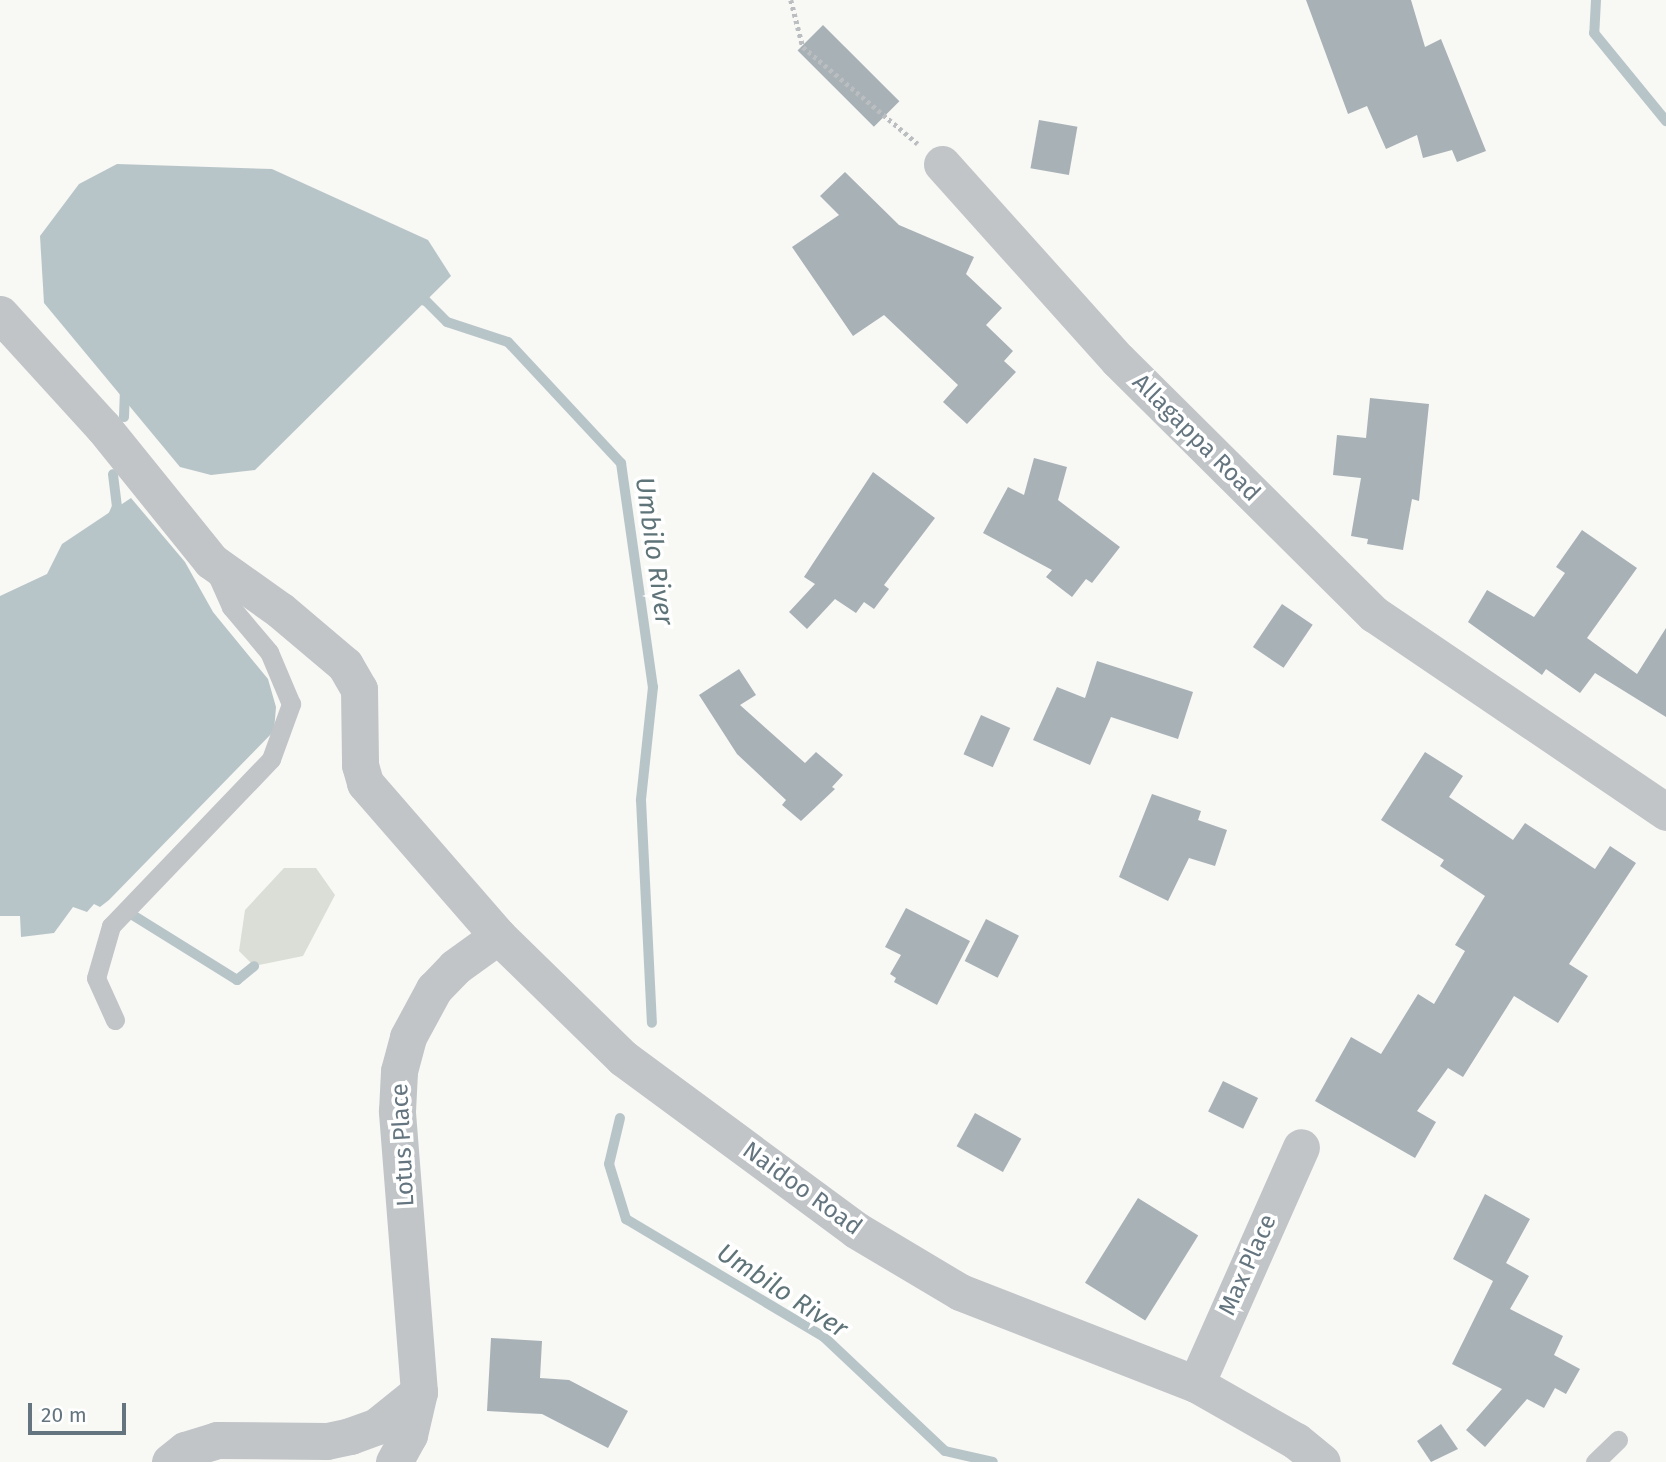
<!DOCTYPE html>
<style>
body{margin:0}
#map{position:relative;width:1666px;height:1462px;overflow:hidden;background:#f8f8f5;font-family:"Fira Sans",sans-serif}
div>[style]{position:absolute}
.green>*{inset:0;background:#daded6}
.water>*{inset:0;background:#b8c5c8}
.stream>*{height:10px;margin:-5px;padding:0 5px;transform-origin:5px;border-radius:5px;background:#b8c5c8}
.building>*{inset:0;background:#a8b1b6;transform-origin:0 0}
.path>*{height:4.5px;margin-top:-2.25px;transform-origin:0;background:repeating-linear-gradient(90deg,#bbbec0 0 3.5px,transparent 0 7px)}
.lane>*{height:19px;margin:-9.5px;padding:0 9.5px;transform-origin:9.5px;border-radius:9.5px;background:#c1c5c8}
.street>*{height:37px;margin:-18.5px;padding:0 18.5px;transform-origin:18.5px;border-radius:18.5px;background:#c1c5c8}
span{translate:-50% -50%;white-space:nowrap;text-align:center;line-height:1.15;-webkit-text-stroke:7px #fff;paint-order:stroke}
.street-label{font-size:24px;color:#64757f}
.water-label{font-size:26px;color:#5f7479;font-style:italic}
.scale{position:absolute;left:28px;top:1403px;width:98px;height:32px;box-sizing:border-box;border:4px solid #64757f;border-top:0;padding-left:9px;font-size:21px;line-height:24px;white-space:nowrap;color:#64757f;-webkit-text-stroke:5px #fff;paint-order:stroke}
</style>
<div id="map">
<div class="green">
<div style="clip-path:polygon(284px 868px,316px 868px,335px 895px,303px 956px,254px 966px,239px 951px,245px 910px)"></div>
</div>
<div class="water">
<div style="clip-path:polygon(117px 164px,272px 169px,428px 240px,451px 276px,255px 470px,211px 475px,180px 467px,44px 303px,40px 236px,79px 184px)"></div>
<div style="clip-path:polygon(131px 498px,185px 562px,213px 612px,268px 679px,276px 707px,274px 731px,109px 900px,100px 907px,94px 904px,87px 912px,73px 907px,54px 933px,21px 937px,20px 916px,0 916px,0 596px,47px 574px,62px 544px)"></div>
</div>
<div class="stream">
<div style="left:1596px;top:0;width:33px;rotate:93deg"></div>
<div style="left:1594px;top:33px;width:114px;rotate:50.7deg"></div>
<div style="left:416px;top:299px;width:10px;rotate:11deg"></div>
<div style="left:426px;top:301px;width:30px;rotate:45deg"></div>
<div style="left:447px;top:322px;width:64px;rotate:18.2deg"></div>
<div style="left:508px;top:342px;width:166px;rotate:47deg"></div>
<div style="left:621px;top:463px;width:226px;rotate:81.9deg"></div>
<div style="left:653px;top:687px;width:114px;rotate:96.1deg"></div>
<div style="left:641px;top:800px;width:223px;rotate:87.2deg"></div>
<div style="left:124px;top:417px;width:28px;rotate:-88deg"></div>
<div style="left:112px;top:518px;width:12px;rotate:-66deg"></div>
<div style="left:117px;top:507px;width:33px;rotate:-97deg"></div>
<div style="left:131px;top:914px;width:125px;rotate:31.9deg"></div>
<div style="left:237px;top:980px;width:22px;rotate:-39deg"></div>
<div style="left:620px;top:1118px;width:47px;rotate:103.4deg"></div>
<div style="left:609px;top:1164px;width:58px;rotate:72.8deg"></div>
<div style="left:626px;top:1219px;width:230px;rotate:30.8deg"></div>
<div style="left:824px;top:1337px;width:166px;rotate:43.3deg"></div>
<div style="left:945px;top:1451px;width:49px;rotate:12.9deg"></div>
</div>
<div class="building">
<div style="clip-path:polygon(1306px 0,1411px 0,1425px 47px,1441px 39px,1486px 151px,1457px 162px,1452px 150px,1423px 158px,1417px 135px,1386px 149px,1367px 106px,1348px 114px)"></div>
<div style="left:823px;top:25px;width:108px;height:36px;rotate:45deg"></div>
<div style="left:1039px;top:120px;width:39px;height:49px;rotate:10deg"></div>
<div style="clip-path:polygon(845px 172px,899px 225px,974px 257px,966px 274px,1002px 308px,986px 325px,1013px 351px,1004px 361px,1016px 372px,967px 424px,943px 402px,958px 385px,884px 315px,853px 336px,792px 247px,839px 215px,820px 196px)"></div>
<div style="clip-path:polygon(1370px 398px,1429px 404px,1419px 501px,1412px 499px,1403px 550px,1367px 544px,1368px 539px,1351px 536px,1361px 478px,1333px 475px,1337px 435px,1366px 438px)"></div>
<div style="clip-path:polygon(1034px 458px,1067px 467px,1058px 500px,1120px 547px,1092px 583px,1086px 579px,1072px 597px,1046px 577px,1052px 570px,983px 533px,1008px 487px,1024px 495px)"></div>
<div style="clip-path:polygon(873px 472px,935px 518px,884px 585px,889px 589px,874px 609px,864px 602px,856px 613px,835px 599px,807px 629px,789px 612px,815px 584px,804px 577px)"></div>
<div style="clip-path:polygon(1582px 530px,1637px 568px,1587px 638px,1637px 674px,1666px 628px,1666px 717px,1595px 673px,1580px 693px,1546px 669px,1542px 675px,1468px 622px,1487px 590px,1534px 617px,1565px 573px,1556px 567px)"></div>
<div style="left:1282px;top:604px;width:37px;height:52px;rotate:34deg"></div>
<div style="clip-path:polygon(1097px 661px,1193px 692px,1178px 739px,1111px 717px,1090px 765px,1033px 740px,1057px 687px,1085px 698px)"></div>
<div style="clip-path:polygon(739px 669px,756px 695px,740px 705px,805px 763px,816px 752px,843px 775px,832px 787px,835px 789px,801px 821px,782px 805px,786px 800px,737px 754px,699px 695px)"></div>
<div style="left:981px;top:715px;width:32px;height:43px;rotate:24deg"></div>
<div style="clip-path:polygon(1425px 752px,1463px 776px,1449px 797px,1513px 840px,1525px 823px,1595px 869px,1610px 846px,1636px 863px,1569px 964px,1588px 976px,1558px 1023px,1514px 996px,1463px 1077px,1448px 1068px,1417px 1111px,1436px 1122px,1415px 1158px,1315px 1101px,1351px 1037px,1381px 1054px,1418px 994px,1434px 1004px,1465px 951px,1455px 945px,1485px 896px,1440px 866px,1444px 860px,1381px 820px)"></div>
<div style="clip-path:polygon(1152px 794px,1201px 811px,1198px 820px,1227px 830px,1215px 866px,1189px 858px,1168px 901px,1119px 877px)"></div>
<div style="clip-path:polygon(906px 908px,970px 941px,937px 1005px,894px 982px,896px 978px,890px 974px,901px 955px,885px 947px)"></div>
<div style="left:986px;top:919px;width:37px;height:47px;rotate:27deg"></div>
<div style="left:1223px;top:1081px;width:39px;height:34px;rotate:26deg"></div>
<div style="left:975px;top:1113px;width:53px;height:38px;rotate:29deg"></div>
<div style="clip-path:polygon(1485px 1194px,1530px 1219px,1506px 1263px,1529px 1276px,1510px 1309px,1563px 1336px,1554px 1355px,1580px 1369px,1566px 1394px,1555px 1388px,1544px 1408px,1527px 1399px,1485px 1447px,1466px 1430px,1502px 1389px,1452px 1364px,1493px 1281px,1453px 1259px)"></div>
<div style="left:1138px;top:1198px;width:71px;height:100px;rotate:32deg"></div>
<div style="clip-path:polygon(491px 1338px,542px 1341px,540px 1378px,569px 1380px,628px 1411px,608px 1448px,542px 1414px,487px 1411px)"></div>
<div style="clip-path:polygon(1441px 1424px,1458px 1449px,1431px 1462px,1417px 1441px)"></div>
</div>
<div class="path">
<div style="left:791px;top:0;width:49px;rotate:75.7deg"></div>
<div style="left:803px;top:47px;width:150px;rotate:40.1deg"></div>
</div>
<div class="lane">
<div style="left:115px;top:1020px;width:46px;rotate:-114.3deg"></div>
<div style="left:96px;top:978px;width:54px;rotate:-73.9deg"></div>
<div style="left:111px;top:926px;width:231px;rotate:-46.2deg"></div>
<div style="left:271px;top:759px;width:59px;rotate:-70deg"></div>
<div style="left:291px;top:704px;width:56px;rotate:-112.9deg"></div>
<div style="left:269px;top:652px;width:59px;rotate:-130.2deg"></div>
<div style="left:231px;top:607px;width:39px;rotate:-114deg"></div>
<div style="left:1595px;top:1462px;width:32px;rotate:-44deg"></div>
</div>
<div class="street">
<div style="left:942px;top:164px;width:263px;rotate:48.1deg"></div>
<div style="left:1118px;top:360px;width:361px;rotate:44.8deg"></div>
<div style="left:1374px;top:614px;width:353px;rotate:34.1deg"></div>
<div style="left:0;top:314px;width:153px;rotate:47.7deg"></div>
<div style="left:103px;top:427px;width:172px;rotate:51.1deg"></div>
<div style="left:211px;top:561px;width:85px;rotate:35.4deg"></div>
<div style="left:280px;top:610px;width:85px;rotate:40.2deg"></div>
<div style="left:345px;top:665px;width:28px;rotate:60deg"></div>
<div style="left:359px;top:689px;width:76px;rotate:89.2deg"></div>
<div style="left:360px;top:765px;width:19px;rotate:74deg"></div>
<div style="left:365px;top:783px;width:203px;rotate:49deg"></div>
<div style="left:498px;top:936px;width:175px;rotate:44.3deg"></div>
<div style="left:623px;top:1058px;width:290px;rotate:36.4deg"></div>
<div style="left:856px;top:1230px;width:121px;rotate:30.8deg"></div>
<div style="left:960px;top:1292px;width:253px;rotate:21.3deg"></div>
<div style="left:1196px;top:1384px;width:115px;rotate:29.7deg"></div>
<div style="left:1296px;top:1441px;width:33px;rotate:39deg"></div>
<div style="left:1196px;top:1384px;width:259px;rotate:-66.1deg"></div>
<div style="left:170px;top:1462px;width:19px;rotate:-39deg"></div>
<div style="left:185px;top:1450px;width:34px;rotate:-17deg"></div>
<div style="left:217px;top:1440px;width:110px;rotate:0.5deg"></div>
<div style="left:327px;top:1441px;width:24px;rotate:-12deg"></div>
<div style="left:350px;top:1436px;width:29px;rotate:-20deg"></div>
<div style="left:377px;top:1426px;width:54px;rotate:-39deg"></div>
<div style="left:394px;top:1462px;width:31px;rotate:-61deg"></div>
<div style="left:409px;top:1435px;width:44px;rotate:-76.9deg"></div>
<div style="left:419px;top:1392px;width:282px;rotate:-94.5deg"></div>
<div style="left:397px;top:1111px;width:40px;rotate:-87.1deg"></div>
<div style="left:399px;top:1071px;width:35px;rotate:-75deg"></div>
<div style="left:408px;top:1037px;width:55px;rotate:-61.6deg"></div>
<div style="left:434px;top:989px;width:30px;rotate:-46deg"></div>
<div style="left:455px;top:967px;width:53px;rotate:-35.8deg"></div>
</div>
<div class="street-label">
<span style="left:1196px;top:438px;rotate:45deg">Allagappa Road</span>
<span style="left:403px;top:1145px;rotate:-93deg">Lotus Place</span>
<span style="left:802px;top:1189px;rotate:36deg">Naidoo Road</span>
<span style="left:1248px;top:1265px;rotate:-66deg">Max Place</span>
</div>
<div class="water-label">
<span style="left:654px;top:551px;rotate:82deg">Umbilo River</span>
<span style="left:782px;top:1291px;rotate:33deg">Umbilo River</span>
</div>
<div class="scale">20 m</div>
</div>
